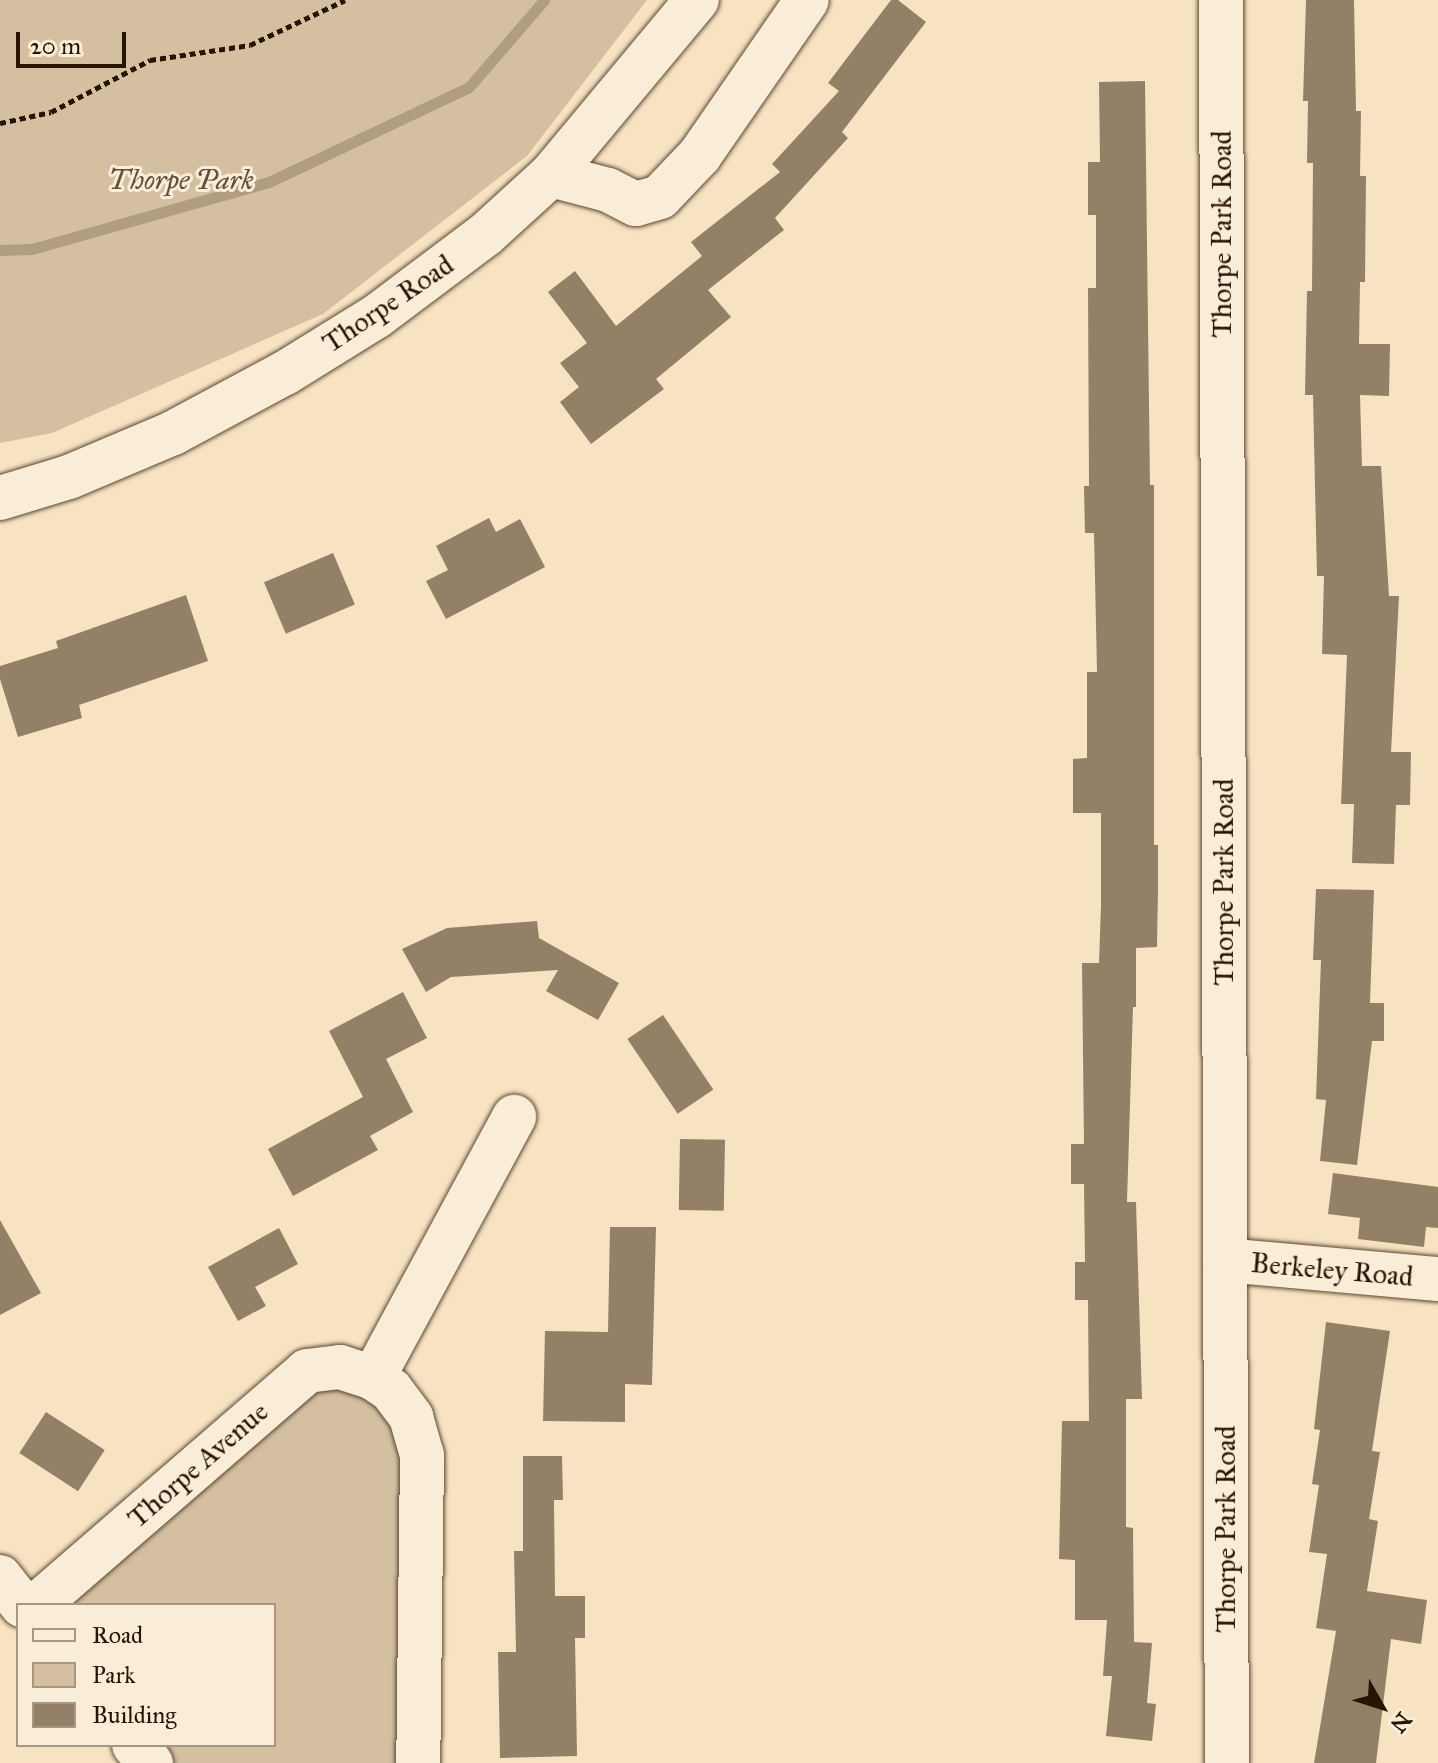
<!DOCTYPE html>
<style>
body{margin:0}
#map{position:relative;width:1438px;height:1763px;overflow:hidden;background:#f7e3c1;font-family:"IM FELL Great Primer",serif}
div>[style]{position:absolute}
.green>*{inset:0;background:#d4c0a1}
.stream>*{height:11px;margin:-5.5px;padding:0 5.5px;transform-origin:5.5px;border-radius:5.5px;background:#b19d80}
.building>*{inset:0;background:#948066;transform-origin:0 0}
.path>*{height:5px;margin-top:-2.5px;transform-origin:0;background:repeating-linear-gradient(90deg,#281403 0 6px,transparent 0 10px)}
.roads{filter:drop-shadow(0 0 2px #5c4832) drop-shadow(0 0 2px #5c4832)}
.minor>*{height:44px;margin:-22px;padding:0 22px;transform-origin:22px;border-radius:22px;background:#faedd7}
span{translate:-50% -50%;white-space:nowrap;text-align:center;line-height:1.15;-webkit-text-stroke:6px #faedd7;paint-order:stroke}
.park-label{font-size:28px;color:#64503a;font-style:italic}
.street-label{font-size:28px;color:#281403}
.legend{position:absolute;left:16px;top:1603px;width:260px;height:144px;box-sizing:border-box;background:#faedd7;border:2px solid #a69682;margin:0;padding:10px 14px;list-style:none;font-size:24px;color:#281403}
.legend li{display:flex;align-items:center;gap:16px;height:40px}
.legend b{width:40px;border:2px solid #a69682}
.north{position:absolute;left:1342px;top:1667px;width:80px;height:80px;-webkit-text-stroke:6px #faedd7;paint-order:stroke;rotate:129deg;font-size:22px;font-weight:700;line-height:32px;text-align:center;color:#281403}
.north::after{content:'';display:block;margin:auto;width:28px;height:36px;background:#281403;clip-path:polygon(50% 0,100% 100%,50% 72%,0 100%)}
.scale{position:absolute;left:16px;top:32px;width:110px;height:36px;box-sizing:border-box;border:4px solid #281403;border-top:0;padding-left:10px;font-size:24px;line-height:28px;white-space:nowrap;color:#281403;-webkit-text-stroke:6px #faedd7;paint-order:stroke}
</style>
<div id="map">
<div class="green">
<div style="clip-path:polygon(0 0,647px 0,527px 156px,323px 314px,52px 433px,0 443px)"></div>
<div style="clip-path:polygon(322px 1388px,350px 1389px,375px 1397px,407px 1449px,403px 1763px,175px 1763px,157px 1745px,274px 1745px,274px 1605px,72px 1605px,73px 1599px,296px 1398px)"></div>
</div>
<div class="stream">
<div style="left:0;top:250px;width:32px;rotate:-2deg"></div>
<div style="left:32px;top:249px;width:246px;rotate:-15.8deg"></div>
<div style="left:269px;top:182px;width:221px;rotate:-25.4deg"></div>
<div style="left:469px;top:87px;width:115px;rotate:-49.2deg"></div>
</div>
<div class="building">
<div style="clip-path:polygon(891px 0,898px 0,926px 22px,842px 132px,848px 138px,775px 218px,784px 230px,708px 290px,731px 317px,656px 379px,664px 389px,591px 444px,560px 402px,579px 387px,560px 363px,587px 343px,548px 292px,575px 271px,616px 326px,702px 256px,691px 242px,780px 172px,772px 164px,839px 91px,828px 83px)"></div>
<div style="clip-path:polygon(1306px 0,1354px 0,1356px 111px,1361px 111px,1360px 176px,1366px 176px,1365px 282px,1360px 282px,1359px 344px,1390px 344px,1389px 396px,1360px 395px,1362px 466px,1381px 466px,1389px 596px,1399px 596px,1391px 752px,1411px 752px,1410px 805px,1396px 805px,1394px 864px,1352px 863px,1354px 804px,1341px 804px,1347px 655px,1322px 654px,1324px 576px,1317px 576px,1313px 395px,1305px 395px,1307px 291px,1312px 291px,1313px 163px,1307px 163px,1308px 101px,1303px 101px)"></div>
<div style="clip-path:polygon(1145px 81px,1150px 485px,1154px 485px,1154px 845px,1158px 845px,1158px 888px,1157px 947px,1136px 948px,1136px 1007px,1133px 1007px,1127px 1202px,1136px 1202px,1142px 1399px,1126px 1399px,1126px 1527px,1133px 1528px,1134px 1642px,1152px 1643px,1147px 1703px,1156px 1704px,1152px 1741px,1106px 1736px,1112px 1676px,1103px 1676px,1107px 1620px,1075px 1620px,1075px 1560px,1059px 1559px,1062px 1421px,1089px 1421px,1088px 1300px,1075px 1300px,1075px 1262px,1085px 1262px,1084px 1184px,1071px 1184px,1071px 1144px,1084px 1144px,1082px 963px,1099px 963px,1101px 905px,1101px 813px,1073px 813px,1073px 759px,1087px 758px,1087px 672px,1097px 672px,1094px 533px,1085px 533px,1084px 486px,1089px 486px,1088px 288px,1096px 288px,1096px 215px,1088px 215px,1088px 162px,1100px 162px,1099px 82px)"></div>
<div style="clip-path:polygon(489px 518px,496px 532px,520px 519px,545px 567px,446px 619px,426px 581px,448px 570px,436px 546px)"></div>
<div style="left:333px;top:553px;width:56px;height:75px;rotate:67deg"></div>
<div style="clip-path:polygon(186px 595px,208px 661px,79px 705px,82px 718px,18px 737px,0 679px,0 666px,58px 648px,56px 641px)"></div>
<div style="clip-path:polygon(1316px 889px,1374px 890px,1370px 1003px,1384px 1003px,1384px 1041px,1372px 1041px,1357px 1165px,1320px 1161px,1326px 1100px,1316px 1099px,1321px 960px,1313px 960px)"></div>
<div style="clip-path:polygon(537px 921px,539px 938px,619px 983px,598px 1020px,546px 991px,558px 970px,451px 977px,426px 992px,402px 949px,447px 928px)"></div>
<div style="clip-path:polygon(403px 992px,427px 1038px,386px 1059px,413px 1112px,370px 1136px,378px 1150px,293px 1196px,268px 1149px,363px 1097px,329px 1031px)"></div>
<div style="left:663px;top:1015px;width:90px;height:43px;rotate:56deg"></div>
<div style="left:680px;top:1139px;width:45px;height:71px;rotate:1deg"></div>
<div style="clip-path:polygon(1333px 1173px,1438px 1187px,1438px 1228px,1426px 1227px,1424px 1247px,1358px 1239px,1360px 1218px,1328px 1214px)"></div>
<div style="clip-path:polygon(0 1220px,41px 1293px,0 1315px)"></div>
<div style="clip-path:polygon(610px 1227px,656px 1227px,652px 1385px,625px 1384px,625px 1422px,543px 1421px,545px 1331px,608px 1332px)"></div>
<div style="clip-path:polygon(279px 1228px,298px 1264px,255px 1287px,266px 1306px,238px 1321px,208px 1267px)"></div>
<div style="clip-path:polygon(1326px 1322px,1390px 1331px,1372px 1451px,1380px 1452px,1369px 1519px,1378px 1521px,1367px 1591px,1427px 1600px,1421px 1644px,1391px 1639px,1376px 1763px,1314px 1763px,1336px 1631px,1316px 1628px,1327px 1554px,1309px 1552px,1319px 1485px,1312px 1484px,1320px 1430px,1314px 1429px)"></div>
<div style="left:46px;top:1412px;width:70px;height:49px;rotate:33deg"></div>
<div style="clip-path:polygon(523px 1456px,562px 1456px,563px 1500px,554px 1500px,555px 1596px,585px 1596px,585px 1638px,575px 1638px,577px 1756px,500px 1758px,498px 1652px,516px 1652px,514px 1551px,523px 1551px)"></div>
</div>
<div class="path">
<div style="left:0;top:123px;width:52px;rotate:-12.2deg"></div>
<div style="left:51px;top:112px;width:112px;rotate:-27.7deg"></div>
<div style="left:150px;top:60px;width:101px;rotate:-8.5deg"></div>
<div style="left:250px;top:45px;width:105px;rotate:-25.3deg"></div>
</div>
<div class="roads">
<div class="minor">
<div style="left:1221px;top:0;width:1763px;rotate:89.81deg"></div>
<div style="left:551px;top:175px;width:59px;rotate:14.7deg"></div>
<div style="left:608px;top:190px;width:31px;rotate:27deg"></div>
<div style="left:636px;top:204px;width:25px;rotate:-16deg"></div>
<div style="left:660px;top:197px;width:58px;rotate:-46.4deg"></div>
<div style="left:700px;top:155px;width:188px;rotate:-55.4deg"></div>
<div style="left:0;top:498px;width:72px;rotate:-16.9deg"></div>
<div style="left:69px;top:477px;width:113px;rotate:-22.9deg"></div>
<div style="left:173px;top:433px;width:127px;rotate:-28.2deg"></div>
<div style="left:285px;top:373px;width:108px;rotate:-31.8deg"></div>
<div style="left:377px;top:316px;width:135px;rotate:-36.9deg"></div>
<div style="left:485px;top:235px;width:89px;rotate:-42.3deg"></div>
<div style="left:551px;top:175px;width:228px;rotate:-50.2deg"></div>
<div style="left:1225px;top:1260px;width:214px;rotate:5.1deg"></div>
<div style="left:373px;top:1378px;width:297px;rotate:-61.6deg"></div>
<div style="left:0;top:1577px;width:36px;rotate:52deg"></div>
<div style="left:37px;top:1605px;width:357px;rotate:-40.9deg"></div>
<div style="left:307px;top:1371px;width:33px;rotate:-7deg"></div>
<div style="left:340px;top:1367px;width:35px;rotate:18deg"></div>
<div style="left:373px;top:1378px;width:22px;rotate:34deg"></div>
<div style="left:391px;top:1390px;width:34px;rotate:53deg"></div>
<div style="left:411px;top:1417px;width:40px;rotate:74deg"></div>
<div style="left:422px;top:1455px;width:308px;rotate:90.7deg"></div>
<div style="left:134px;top:1745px;width:25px;rotate:47deg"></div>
</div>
</div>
<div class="park-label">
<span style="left:181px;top:180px">Thorpe Park</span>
</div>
<div class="street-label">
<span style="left:1222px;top:234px;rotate:-90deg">Thorpe Park Road</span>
<span style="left:388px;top:304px;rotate:-34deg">Thorpe Road</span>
<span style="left:1224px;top:882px;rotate:-90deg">Thorpe Park Road</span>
<span style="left:1332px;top:1270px;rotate:5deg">Berkeley Road</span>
<span style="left:198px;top:1465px;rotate:-41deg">Thorpe Avenue</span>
<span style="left:1226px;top:1529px;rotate:-90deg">Thorpe Park Road</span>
</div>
<ul class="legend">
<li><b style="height:10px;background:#faedd7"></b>Road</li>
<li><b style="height:22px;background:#d4c0a1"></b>Park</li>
<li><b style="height:22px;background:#948066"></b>Building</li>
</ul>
<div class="north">N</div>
<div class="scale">20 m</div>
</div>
